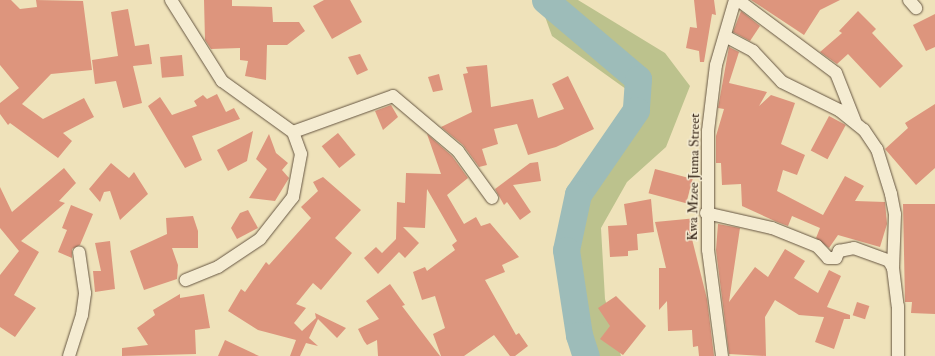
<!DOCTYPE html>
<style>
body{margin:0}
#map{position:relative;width:935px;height:356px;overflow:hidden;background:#efe2ba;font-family:"IM FELL Double Pica",serif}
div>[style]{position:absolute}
.green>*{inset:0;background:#bcc28d}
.river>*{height:27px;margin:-13.5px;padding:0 13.5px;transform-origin:13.5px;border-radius:13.5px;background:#9dbcb9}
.building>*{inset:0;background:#dd957d;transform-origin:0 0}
.roads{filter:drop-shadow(0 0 1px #665642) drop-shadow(0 0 1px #665642)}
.street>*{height:12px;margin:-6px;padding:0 6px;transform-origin:6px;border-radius:6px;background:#f5ecd2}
span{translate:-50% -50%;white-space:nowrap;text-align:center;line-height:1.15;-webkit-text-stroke:3px #f5ecd2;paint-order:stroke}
.street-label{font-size:14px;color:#39281a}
</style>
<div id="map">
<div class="green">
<div style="clip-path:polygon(539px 0,578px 0,665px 53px,690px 86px,666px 147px,627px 182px,601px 228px,605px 299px,621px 356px,580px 356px,569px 309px,574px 203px,644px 102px,552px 36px)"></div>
</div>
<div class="river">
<div style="left:545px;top:0;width:122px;rotate:40.3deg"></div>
<div style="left:638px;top:79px;width:31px;rotate:94deg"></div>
<div style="left:636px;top:110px;width:102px;rotate:124.6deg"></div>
<div style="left:578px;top:194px;width:57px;rotate:102.1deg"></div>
<div style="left:566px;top:250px;width:86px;rotate:81.3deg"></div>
<div style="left:579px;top:335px;width:22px;rotate:72deg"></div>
</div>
<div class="building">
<div style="clip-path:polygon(0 0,11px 0,20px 9px,37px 7px,36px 0,83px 1px,92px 70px,51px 74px,22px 104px,43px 119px,84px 98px,94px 117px,63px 133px,72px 141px,58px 158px,10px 123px,8px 125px,0 114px,0 103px,19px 88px,0 65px)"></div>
<div style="clip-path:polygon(204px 0,232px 0,232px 6px,272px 7px,273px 22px,299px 22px,305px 31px,287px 45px,267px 45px,266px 80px,245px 76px,248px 61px,240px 60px,240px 48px,211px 49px,205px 40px)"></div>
<div style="clip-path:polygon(324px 0,350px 0,362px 22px,332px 39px,313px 6px)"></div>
<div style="clip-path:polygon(694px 0,714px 0,716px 15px,712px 14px,704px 62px,700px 62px,699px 51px,686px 48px,690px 27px,697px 28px)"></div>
<div style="clip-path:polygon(751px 0,840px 0,820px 10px,804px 35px)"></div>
<div style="clip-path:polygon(128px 9px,135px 46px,149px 44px,152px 64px,133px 66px,142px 103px,123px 108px,116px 81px,95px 84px,92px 60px,118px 56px,111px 12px)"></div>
<div style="clip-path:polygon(741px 11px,760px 26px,750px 41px,733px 32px)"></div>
<div style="clip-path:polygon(858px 11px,876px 29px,872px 33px,903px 66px,880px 88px,848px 54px,837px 64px,820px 52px,842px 33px,839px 31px)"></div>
<div style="clip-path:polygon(935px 14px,935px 47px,926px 51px,913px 25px)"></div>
<div style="clip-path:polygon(729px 47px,739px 52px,729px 83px,767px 92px,759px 106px,771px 95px,795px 103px,781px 144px,805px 155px,797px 175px,783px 170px,777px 191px,823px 215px,845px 176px,864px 186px,855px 201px,885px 202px,887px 224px,880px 247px,838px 235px,829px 248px,816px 238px,820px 228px,792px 216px,788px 226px,777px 222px,742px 206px,741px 184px,722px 185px,721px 163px,716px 163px,716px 136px,724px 109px,718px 108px)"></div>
<div style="clip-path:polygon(360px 54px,368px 70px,357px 75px,348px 57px)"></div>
<div style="left:182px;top:55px;width:21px;height:22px;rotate:85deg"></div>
<div style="clip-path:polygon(487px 65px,491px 107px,533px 99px,538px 118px,564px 109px,552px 84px,568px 76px,594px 129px,556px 147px,528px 155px,517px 124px,494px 129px,498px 144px,482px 149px,487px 165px,479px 167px,463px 145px,441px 127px,472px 112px,463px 74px,468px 73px,466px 67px)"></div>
<div style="clip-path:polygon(439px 74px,443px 90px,433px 92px,428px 77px)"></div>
<div style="clip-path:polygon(217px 94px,226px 112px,234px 108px,240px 119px,192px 136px,202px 160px,185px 168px,148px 106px,160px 97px,172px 115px,197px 106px,194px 101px,203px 95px,207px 99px)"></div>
<div style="clip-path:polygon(935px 104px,935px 168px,916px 185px,885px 149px,908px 128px,905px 123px)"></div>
<div style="clip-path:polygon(391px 105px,398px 117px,383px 130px,375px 111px)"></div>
<div style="left:829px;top:116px;width:19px;height:39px;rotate:28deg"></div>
<div style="clip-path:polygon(253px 131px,247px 161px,228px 171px,217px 150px)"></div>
<div style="left:338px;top:133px;width:28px;height:21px;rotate:51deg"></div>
<div style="clip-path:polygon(269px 134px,276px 153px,288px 163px,282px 170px,289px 178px,275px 201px,249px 198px,267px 169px,256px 159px)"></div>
<div style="clip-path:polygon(427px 134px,452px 156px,468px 178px,447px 195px,464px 224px,476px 217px,481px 226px,490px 223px,519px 257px,502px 265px,505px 272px,485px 280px,516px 335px,519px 333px,528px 346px,515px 356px,510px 356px,494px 335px,464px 356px,441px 356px,433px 334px,445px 328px,435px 296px,422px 300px,413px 272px,425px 267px,427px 271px,455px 250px,452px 245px,457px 241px,427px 189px,425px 228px,403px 227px,419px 243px,405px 258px,399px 252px,378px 274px,364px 258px,376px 247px,382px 253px,396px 239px,397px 202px,405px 203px,406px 173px,441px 174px)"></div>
<div style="clip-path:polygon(538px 162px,541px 181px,513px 185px,531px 212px,520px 220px,507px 202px,504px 205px,495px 189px,530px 163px)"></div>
<div style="clip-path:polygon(111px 163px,129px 178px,134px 172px,148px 194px,120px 220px,110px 191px,104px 192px,100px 202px,89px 189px)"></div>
<div style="clip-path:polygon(64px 168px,76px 183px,59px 201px,65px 203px,21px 241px,39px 252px,14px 295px,36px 308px,15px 337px,0 327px,0 275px,19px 251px,0 228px,0 187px,12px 212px)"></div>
<div style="left:655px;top:169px;width:39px;height:25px;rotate:15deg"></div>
<div style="clip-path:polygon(323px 177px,361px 210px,335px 238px,352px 253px,321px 290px,313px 283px,296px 304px,306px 308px,294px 323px,302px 331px,316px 318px,315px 313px,346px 328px,337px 338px,318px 319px,309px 338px,318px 346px,306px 343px,300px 356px,290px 356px,296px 340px,258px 330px,228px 311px,241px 289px,245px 292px,266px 262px,269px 265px,311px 218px,301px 207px,318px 191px,313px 182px)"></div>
<div style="clip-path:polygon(651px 199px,654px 232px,637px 234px,638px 250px,628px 251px,628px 256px,610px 257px,608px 226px,627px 225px,624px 204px)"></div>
<div style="clip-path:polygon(903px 204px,935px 204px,935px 314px,911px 313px,912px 302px,905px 302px)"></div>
<div style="clip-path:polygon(71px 205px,93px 214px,80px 245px,72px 249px,72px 258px,58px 252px,67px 230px,62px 228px)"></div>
<div style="clip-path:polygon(248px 210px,258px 228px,237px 239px,231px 228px,240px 213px)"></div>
<div style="clip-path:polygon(193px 216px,198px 231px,198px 248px,172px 248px,178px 265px,177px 279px,144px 290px,130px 251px,167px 234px,166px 218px)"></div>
<div style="clip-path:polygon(697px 218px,698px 230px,690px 231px,707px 299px,714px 356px,699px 356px,698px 346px,693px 347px,692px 330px,668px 331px,667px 301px,659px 310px,659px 268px,666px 268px,655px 222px)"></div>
<div style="clip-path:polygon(718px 224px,740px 228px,729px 302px,755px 267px,768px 277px,785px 249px,805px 261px,794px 278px,818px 293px,829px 270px,841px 276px,827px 307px,850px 315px,850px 319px,844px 319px,834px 349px,815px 342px,824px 317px,799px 315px,775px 300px,765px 317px,766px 356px,729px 354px,716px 250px)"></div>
<div style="clip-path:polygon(110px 241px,115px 289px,95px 292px,93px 271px,101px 271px,95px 243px)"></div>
<div style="clip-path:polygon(390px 284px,405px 305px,402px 306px,440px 356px,378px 356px,377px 340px,367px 345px,364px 341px,358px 329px,379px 319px,366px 301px)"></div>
<div style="clip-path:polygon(180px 294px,180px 298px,204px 294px,210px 328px,195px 330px,196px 354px,122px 356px,122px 348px,148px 345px,137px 328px,155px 315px,153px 310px)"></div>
<div style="clip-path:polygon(616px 296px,646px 326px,623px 355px,600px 339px,610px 326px,598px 308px)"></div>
<div style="left:857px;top:302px;width:13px;height:14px;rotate:18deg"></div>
<div style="clip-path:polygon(225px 340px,259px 356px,218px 356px)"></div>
</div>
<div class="roads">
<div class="street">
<div style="left:171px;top:0;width:96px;rotate:57.8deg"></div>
<div style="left:222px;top:81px;width:87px;rotate:35.7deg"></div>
<div style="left:293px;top:132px;width:23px;rotate:70deg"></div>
<div style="left:301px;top:154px;width:44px;rotate:100.5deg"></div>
<div style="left:293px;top:197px;width:53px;rotate:128.2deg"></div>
<div style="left:260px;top:239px;width:50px;rotate:146.3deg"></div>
<div style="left:218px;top:267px;width:35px;rotate:158deg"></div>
<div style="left:738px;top:0;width:122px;rotate:36.7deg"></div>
<div style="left:836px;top:73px;width:52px;rotate:68.4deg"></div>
<div style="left:909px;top:0;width:11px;rotate:49deg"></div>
<div style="left:725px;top:36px;width:32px;rotate:28deg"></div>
<div style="left:753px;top:51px;width:42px;rotate:46.9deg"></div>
<div style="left:782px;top:82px;width:64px;rotate:26.2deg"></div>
<div style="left:839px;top:110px;width:32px;rotate:39deg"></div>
<div style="left:864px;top:130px;width:23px;rotate:56deg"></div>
<div style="left:877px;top:149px;width:47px;rotate:72.7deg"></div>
<div style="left:891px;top:194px;width:20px;rotate:79deg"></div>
<div style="left:895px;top:214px;width:54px;rotate:92.1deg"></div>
<div style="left:293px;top:132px;width:106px;rotate:-19.8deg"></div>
<div style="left:393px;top:96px;width:85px;rotate:40.2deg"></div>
<div style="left:458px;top:151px;width:58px;rotate:54.1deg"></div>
<div style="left:706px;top:213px;width:68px;rotate:12.8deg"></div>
<div style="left:772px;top:228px;width:48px;rotate:21.8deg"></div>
<div style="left:817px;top:246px;width:16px;rotate:47deg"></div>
<div style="left:828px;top:258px;width:8px"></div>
<div style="left:836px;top:258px;width:8px;rotate:-67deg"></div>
<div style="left:839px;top:251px;width:15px;rotate:-11deg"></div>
<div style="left:854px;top:248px;width:37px;rotate:20deg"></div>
<div style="left:889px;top:261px;width:8px;rotate:60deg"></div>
<div style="left:893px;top:268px;width:38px;rotate:83deg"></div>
<div style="left:898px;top:306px;width:50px;rotate:90deg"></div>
<div style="left:69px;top:356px;width:43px;rotate:-72.4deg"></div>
<div style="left:82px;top:315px;width:22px;rotate:-82deg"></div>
<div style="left:85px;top:293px;width:41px;rotate:-98.3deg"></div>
<div style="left:722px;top:356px;width:107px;rotate:-97.5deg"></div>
<div style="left:708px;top:250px;width:119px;rotate:-90deg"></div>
<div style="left:708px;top:131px;width:66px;rotate:-83.1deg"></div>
<div style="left:716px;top:65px;width:68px;rotate:-73.7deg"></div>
</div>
</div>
<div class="street-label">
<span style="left:694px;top:177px;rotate:-89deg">Kwa Mzee Juma Street</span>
</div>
</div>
